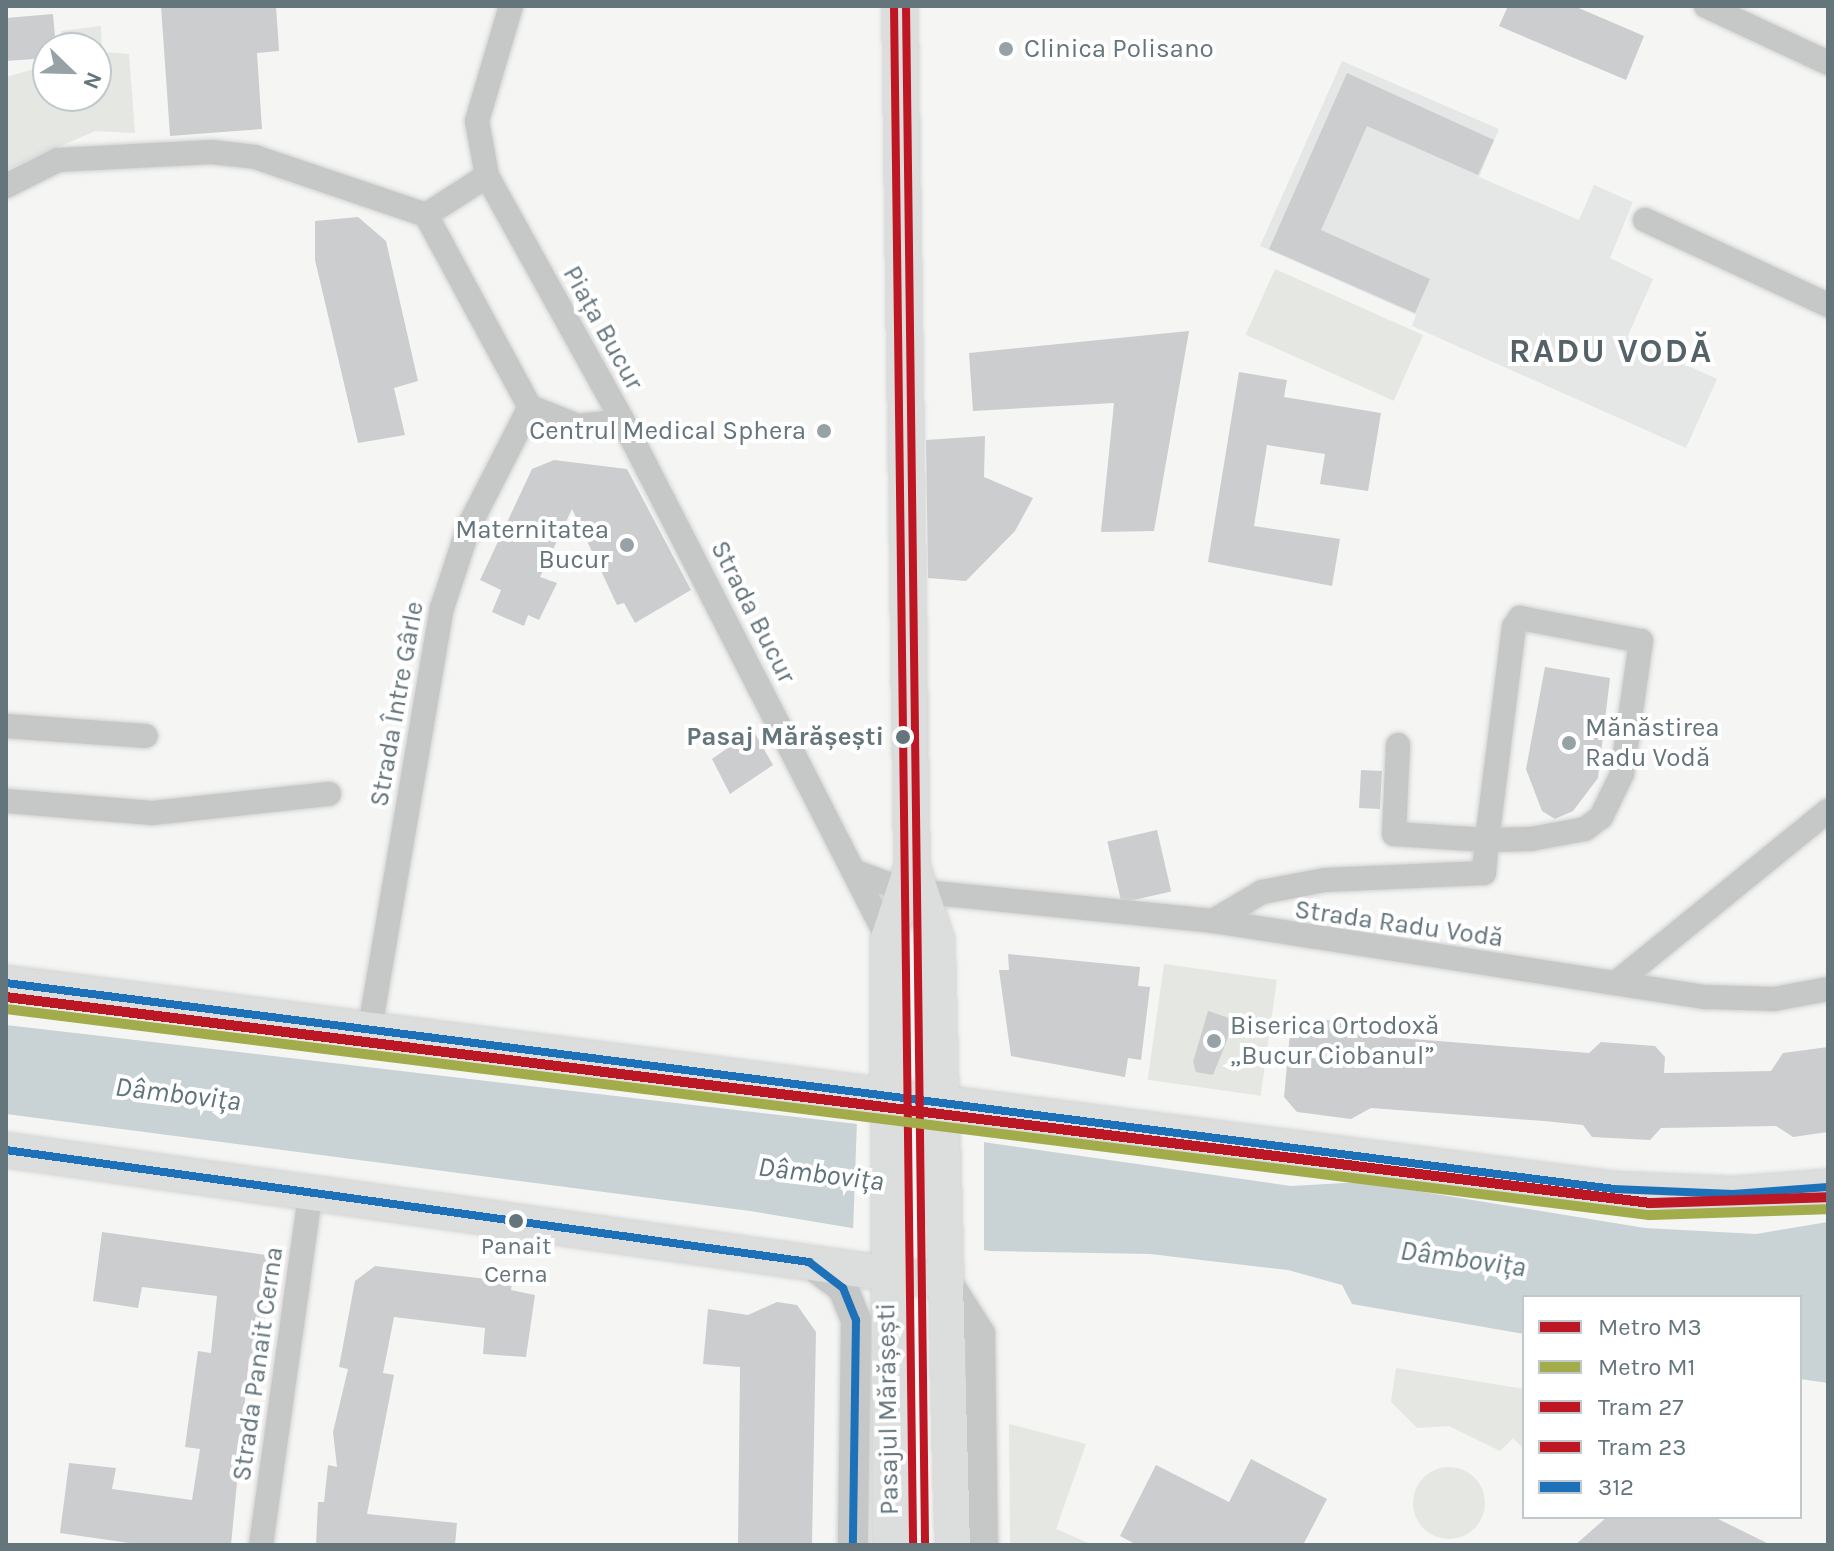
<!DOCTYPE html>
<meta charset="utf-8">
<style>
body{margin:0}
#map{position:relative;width:1834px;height:1551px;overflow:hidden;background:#f5f5f4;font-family:Karla,sans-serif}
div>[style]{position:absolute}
.built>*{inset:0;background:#e5e7e6}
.green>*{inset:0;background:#e4e7e2;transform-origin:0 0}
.round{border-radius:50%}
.water>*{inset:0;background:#c9d2d4}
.pier>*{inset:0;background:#f5f5f4}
.building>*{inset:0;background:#cccdce;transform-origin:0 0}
.roads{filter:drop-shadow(0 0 2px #d1d2d2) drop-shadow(0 0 2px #d1d2d2)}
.minor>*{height:24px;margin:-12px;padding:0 12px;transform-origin:12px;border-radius:12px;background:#c6c8c8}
.tertiary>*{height:30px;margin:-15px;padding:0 15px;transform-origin:15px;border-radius:15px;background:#c6c8c8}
.secondary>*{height:34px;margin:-17px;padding:0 17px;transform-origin:17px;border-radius:17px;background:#dcdddd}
.bus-1>*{height:8px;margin:-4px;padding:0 4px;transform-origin:4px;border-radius:4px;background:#1d71b8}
.tram-1>*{height:8px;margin:-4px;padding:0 4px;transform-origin:4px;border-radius:4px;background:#be1622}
.tram-2>*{height:8px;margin:-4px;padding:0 4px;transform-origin:4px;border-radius:4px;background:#be1622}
.metro-1>*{height:10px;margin:-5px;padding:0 5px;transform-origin:5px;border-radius:5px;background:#bc1725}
.metro-2>*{height:10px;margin:-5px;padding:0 5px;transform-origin:5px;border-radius:5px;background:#a2ac4a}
.dots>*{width:22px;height:22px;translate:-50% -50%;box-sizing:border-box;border:4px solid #fff;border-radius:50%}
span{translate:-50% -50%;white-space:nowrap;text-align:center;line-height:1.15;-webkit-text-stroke:8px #fff;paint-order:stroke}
.bus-label{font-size:24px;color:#64757c}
.poi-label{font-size:26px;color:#64757c}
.left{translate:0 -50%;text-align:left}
.right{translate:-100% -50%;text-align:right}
.street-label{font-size:26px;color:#64757c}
.stop-label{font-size:26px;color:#64757c;font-weight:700}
.water-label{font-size:28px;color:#5e7478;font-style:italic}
.district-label{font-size:34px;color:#556268;font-weight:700;letter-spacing:2px}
.frame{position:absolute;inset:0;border:8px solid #64757c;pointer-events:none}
.legend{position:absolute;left:1522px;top:1295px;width:280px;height:224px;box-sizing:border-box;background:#fff;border:2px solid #c1c8cb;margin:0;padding:10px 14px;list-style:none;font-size:24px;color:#64757c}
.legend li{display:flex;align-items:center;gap:16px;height:40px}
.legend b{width:40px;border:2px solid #c1c8cb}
.north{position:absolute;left:32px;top:32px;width:80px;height:80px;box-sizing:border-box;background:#fff;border:2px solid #c1c8cb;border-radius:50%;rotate:113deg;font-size:22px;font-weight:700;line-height:32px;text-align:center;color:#64757c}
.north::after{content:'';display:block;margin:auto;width:28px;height:36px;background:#97a2a6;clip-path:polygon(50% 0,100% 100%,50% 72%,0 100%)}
</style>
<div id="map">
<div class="built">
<div style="clip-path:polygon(1342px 61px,1499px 129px,1479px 177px,1579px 220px,1594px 185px,1633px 202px,1610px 258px,1653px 279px,1627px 338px,1717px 379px,1686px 448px,1412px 326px,1416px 315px,1260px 246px)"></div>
</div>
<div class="green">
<div style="clip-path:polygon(101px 26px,102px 52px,129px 54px,135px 133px,95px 131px,6px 170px,6px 77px,48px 65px,48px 96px,96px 96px,96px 48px,62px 48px,61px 31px)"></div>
<div style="left:1275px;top:269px;width:162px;height:72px;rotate:24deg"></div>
<div style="left:1164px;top:964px;width:114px;height:117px;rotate:8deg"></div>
<div style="clip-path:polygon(1396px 1368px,1524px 1389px,1524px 1449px,1513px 1438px,1500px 1451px,1449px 1426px,1417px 1428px,1391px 1402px)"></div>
<div style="clip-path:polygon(1009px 1424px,1086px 1444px,1056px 1529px,1093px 1545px,1010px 1545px)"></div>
<div class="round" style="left:1413px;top:1467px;width:72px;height:72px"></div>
</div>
<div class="water">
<div style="clip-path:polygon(6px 1025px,857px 1124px,1291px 1186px,1362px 1182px,1645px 1228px,1756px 1234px,1828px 1222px,1828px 1383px,1800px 1379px,1800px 1297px,1524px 1297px,1524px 1334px,1352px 1304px,1342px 1285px,1288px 1270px,1150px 1254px,990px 1251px,750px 1211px,6px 1114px)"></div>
</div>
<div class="pier">
<div style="clip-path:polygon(857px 1120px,984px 1141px,984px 1254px,853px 1232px)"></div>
</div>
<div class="building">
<div style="clip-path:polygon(161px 6px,276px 6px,279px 51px,257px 53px,262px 129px,170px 136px)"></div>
<div style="clip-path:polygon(1508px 6px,1574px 6px,1644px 36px,1626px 80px,1499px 26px)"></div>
<div style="clip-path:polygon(53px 14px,56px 48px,48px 48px,48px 58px,6px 61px,6px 18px)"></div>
<div style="clip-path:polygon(1347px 73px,1494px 140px,1478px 175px,1367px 126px,1321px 230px,1430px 279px,1415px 313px,1269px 249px)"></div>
<div style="clip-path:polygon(358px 217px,386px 241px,418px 381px,394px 388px,405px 435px,358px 443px,315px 260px,315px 221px)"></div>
<div style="clip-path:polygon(1189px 331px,1154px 531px,1101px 532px,1114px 403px,973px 411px,969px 353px)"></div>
<div style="clip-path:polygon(1239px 372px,1287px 380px,1284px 397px,1381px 413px,1368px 491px,1320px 484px,1325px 454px,1267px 445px,1254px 526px,1340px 539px,1332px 586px,1208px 562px)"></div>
<div style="clip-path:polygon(985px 436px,984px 477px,1033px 498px,1015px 531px,966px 581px,928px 578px,926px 440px)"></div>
<div style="clip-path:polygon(554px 460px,627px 469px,691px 590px,635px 623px,624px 603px,617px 605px,572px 509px,540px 577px,557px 583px,539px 620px,528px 615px,524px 626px,492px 612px,501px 590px,480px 580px,532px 469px)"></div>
<div style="clip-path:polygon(1545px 667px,1610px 678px,1598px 778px,1573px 811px,1555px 819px,1542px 811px,1526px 769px)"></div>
<div style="clip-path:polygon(753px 730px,773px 765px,730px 794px,712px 759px)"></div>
<div style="left:1361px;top:770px;width:21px;height:38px;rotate:3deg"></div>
<div style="left:1157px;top:830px;width:63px;height:51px;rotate:77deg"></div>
<div style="clip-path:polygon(1008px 954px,1140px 967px,1138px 986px,1150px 987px,1141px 1060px,1128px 1058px,1125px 1077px,1011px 1056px,999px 970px,1009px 970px)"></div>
<div style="clip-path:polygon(1208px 1011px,1235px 1020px,1213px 1075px,1196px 1072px,1193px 1062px)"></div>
<div style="clip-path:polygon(1306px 1019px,1358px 1022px,1375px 1036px,1589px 1053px,1601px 1042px,1655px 1046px,1665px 1057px,1664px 1073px,1771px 1071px,1783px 1053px,1828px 1047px,1828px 1132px,1793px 1137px,1776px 1126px,1661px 1128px,1650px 1140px,1592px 1137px,1583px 1125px,1544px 1121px,1371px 1108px,1351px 1119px,1297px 1112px,1284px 1097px,1290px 1033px)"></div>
<div style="clip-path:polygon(102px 1232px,273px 1256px,260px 1360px,249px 1358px,231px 1545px,143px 1545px,60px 1533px,69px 1463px,116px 1468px,112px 1489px,192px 1500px,200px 1449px,185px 1447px,198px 1351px,211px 1353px,217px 1296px,142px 1287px,138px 1308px,93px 1301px)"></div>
<div style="clip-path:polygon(375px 1266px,512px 1282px,511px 1290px,535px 1295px,526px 1357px,483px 1354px,485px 1328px,394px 1317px,383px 1373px,394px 1375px,367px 1514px,457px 1523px,455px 1545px,316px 1545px,318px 1502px,324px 1502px,328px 1465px,337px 1467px,333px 1432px,348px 1369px,339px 1367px,355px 1281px)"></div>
<div style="clip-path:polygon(777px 1302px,797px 1305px,816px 1332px,812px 1545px,738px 1545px,740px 1367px,703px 1364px,708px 1309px,748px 1315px)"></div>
<div style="clip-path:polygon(1251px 1459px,1327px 1499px,1303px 1545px,1137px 1545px,1120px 1536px,1156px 1465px,1229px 1502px)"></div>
<div style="clip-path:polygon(1607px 1517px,1714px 1517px,1771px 1545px,1575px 1545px)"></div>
</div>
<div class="roads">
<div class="minor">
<div style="left:511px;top:6px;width:120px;rotate:106.5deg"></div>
<div style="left:477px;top:121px;width:56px;rotate:79.7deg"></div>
<div style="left:487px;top:176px;width:289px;rotate:61deg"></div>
<div style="left:627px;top:429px;width:573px;rotate:62.9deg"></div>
<div style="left:1706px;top:6px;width:135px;rotate:25deg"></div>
<div style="left:6px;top:186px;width:58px;rotate:-26.6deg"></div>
<div style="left:58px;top:160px;width:154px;rotate:-3deg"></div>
<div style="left:212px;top:152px;width:43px;rotate:6.6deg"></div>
<div style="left:255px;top:157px;width:181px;rotate:18.7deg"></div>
<div style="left:426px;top:215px;width:218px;rotate:61.6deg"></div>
<div style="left:530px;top:407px;width:52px;rotate:21.6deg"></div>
<div style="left:578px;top:426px;width:45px;rotate:-6.3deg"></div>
<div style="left:426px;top:215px;width:72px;rotate:-32.6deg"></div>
<div style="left:1645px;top:220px;width:202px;rotate:24.9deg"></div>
<div style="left:6px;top:726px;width:140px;rotate:4.1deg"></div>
<div style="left:6px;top:801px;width:147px;rotate:4.7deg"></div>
<div style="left:153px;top:813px;width:177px;rotate:-6.2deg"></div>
<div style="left:856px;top:872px;width:51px;rotate:20.6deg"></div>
<div style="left:904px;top:890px;width:311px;rotate:5.7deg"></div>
<div style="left:1213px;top:921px;width:498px;rotate:8.8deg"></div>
<div style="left:1705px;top:997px;width:69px;rotate:1.7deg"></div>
<div style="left:1774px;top:999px;width:55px;rotate:-10.5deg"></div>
<div style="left:1213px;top:921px;width:57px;rotate:-30.6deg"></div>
<div style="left:1262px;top:892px;width:64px;rotate:-10.8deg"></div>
<div style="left:1325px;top:880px;width:159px;rotate:-2.5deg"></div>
<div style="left:1484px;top:873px;width:33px;rotate:-85deg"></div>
<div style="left:1487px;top:840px;width:215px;rotate:-82.8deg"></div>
<div style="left:1514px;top:627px;width:11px;rotate:-56deg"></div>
<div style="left:1520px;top:618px;width:123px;rotate:10.8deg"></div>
<div style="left:1641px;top:641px;width:134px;rotate:98.1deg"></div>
<div style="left:1622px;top:774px;width:48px;rotate:116deg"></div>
<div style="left:1601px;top:817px;width:20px;rotate:143deg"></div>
<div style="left:1585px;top:829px;width:55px;rotate:169.5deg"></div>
<div style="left:1531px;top:839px;width:44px;rotate:178.7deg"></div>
<div style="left:1487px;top:840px;width:93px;rotate:-176.3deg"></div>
<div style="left:1394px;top:834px;width:89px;rotate:-87.4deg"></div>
<div style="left:1616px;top:983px;width:273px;rotate:-39.1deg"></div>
<div style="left:370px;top:1028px;width:426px;rotate:-80.3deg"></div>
<div style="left:442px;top:608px;width:86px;rotate:-71.8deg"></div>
<div style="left:469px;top:526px;width:134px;rotate:-62.9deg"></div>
<div style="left:261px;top:1545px;width:358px;rotate:-82deg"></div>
</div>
<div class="tertiary">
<div style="left:809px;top:1262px;width:43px;rotate:37.4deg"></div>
<div style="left:843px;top:1288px;width:35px;rotate:68deg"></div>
<div style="left:856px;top:1320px;width:225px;rotate:90.8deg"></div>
<div style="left:947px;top:1282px;width:62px;rotate:57.6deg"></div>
<div style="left:980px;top:1334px;width:211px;rotate:89.2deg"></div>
</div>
<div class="secondary">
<div style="left:900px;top:6px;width:859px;rotate:89.2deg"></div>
<div style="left:912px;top:865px;width:79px;rotate:71.6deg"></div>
<div style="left:937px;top:940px;width:605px;rotate:88.49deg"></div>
<div style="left:6px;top:983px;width:1620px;rotate:7.3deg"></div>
<div style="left:1613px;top:1189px;width:120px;rotate:2.4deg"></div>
<div style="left:1733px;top:1194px;width:95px;rotate:-4.2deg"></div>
<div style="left:6px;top:1150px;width:950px;rotate:7.99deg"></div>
<div style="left:890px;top:1545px;width:606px;rotate:-90.19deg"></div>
<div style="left:888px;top:939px;width:78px;rotate:-72deg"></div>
</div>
</div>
<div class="bus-1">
<div style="left:6px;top:983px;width:1620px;rotate:7.3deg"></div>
<div style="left:1613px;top:1189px;width:120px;rotate:2.4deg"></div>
<div style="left:1733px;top:1194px;width:95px;rotate:-4.2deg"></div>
<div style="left:6px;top:1150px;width:811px;rotate:7.94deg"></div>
<div style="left:809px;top:1262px;width:43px;rotate:37.4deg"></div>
<div style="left:843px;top:1288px;width:35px;rotate:68deg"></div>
<div style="left:856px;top:1320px;width:225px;rotate:90.8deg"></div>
</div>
<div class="tram-1">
<div style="left:906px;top:6px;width:1539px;rotate:89.29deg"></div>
</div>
<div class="tram-2">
<div style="left:894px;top:6px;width:1539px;rotate:89.29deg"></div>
</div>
<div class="metro-1">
<div style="left:6px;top:997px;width:1657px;rotate:7.14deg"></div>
<div style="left:1650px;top:1203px;width:178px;rotate:-1.9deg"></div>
</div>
<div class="metro-2">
<div style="left:6px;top:1009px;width:1656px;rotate:7.15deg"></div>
<div style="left:1649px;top:1215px;width:179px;rotate:-1.9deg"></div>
</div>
<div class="dots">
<div style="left:1006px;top:49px;background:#97a2a6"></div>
<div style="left:824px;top:431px;background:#97a2a6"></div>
<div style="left:627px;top:545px;background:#97a2a6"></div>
<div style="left:903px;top:737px;background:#64757c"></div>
<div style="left:1569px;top:743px;background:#97a2a6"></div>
<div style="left:1214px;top:1041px;background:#97a2a6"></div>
<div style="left:516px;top:1221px;background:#64757c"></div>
</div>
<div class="bus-label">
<span style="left:516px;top:1261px">Panait<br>Cerna</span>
</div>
<div class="poi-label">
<span class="left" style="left:1024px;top:49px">Clinica Polisano</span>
<span class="right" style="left:806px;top:431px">Centrul Medical Sphera</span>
<span class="right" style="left:609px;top:545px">Maternitatea<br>Bucur</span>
<span class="left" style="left:1585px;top:743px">Mănăstirea<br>Radu Vodă</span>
<span class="left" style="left:1230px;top:1041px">Biserica Ortodoxă<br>„Bucur Ciobanul”</span>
</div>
<div class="street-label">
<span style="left:603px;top:328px;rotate:61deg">Piața Bucur</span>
<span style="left:753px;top:612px;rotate:63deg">Strada Bucur</span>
<span style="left:397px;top:704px;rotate:-80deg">Strada Între Gârle</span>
<span style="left:1399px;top:924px;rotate:8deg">Strada Radu Vodă</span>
<span style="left:258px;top:1364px;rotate:-82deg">Strada Panait Cerna</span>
<span style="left:888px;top:1409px;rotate:-91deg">Pasajul Mărășești</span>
</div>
<div class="stop-label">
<span class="right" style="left:884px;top:737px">Pasaj Mărășești</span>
</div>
<div class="water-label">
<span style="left:178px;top:1094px;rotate:7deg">Dâmbovița</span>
<span style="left:821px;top:1174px;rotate:7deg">Dâmbovița</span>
<span style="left:1463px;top:1259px;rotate:8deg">Dâmbovița</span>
</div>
<div class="district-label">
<span style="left:1611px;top:352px">RADU VODĂ</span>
</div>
<div class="frame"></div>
<ul class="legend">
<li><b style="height:10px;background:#bc1725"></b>Metro M3</li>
<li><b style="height:10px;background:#a2ac4a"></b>Metro M1</li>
<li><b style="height:10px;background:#be1622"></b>Tram 27</li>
<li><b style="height:10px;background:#be1622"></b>Tram 23</li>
<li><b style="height:10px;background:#1d71b8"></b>312</li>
</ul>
<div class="north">N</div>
</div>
